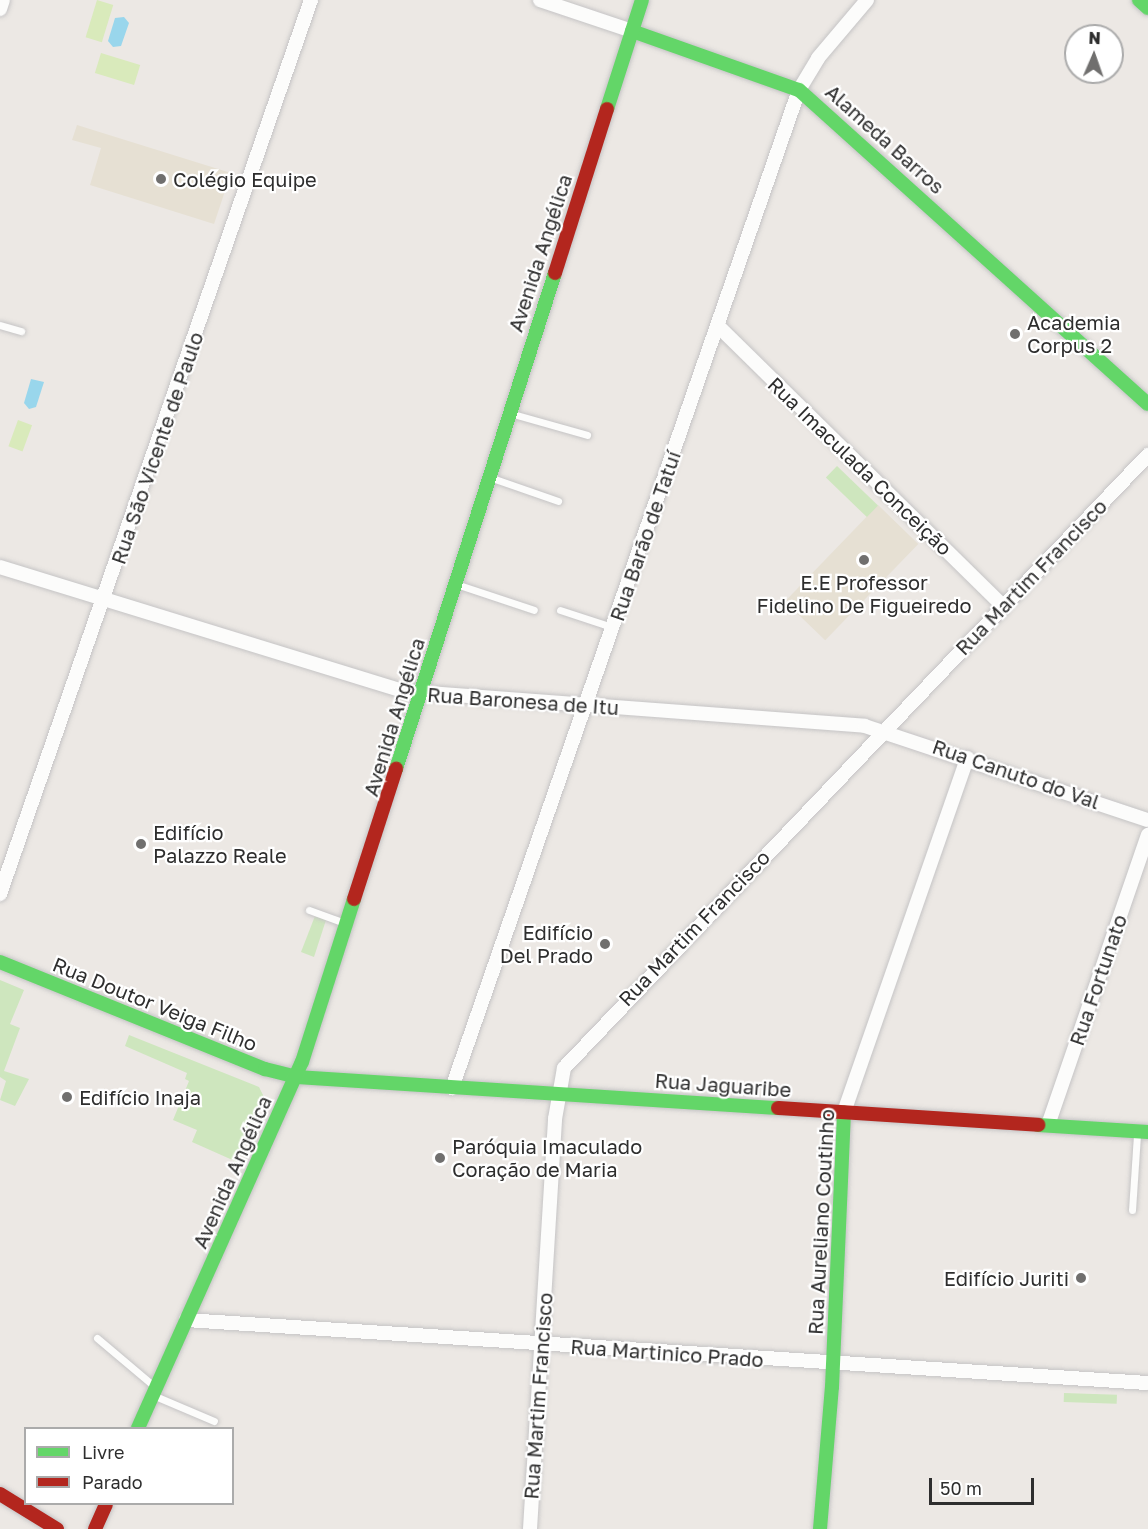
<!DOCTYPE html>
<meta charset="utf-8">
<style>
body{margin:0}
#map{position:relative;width:1148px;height:1529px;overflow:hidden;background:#ece8e4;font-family:"Golos Text",sans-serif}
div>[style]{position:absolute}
.education>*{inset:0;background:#e6e0d3;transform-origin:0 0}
.green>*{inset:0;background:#cee6be;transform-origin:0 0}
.pitch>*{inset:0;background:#d9eabb;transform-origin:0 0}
.water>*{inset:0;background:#99d6ec}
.roads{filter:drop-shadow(0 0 2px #c5c4c5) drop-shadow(0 0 2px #c5c4c5)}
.lane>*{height:7px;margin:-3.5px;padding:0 3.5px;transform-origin:3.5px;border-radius:3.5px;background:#fcfcfb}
.street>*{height:14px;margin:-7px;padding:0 7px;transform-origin:7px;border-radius:7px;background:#fcfcfb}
.fast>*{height:14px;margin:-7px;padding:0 7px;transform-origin:7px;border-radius:7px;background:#63d668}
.jam>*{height:14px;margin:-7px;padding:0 7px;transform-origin:7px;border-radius:7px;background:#b3261e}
.dots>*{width:16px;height:16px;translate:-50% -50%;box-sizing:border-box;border:3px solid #fff;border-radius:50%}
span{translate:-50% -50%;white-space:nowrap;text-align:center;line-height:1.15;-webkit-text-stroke:4.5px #fff;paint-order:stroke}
.street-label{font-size:20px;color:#2e2e2e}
.poi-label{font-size:20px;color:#2e2e2e}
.left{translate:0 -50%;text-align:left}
.right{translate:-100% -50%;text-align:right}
.legend{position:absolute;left:24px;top:1427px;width:210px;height:78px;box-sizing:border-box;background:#fff;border:2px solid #ababab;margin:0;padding:8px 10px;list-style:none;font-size:18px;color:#2e2e2e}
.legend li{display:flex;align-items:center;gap:12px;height:30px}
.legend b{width:30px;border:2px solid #ababab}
.north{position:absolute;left:1064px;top:24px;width:60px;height:60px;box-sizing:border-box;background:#fff;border:2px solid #ababab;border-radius:50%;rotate:2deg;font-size:16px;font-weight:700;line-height:24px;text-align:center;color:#2e2e2e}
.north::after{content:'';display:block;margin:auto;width:21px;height:27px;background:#706f6e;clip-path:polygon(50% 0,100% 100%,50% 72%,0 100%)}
.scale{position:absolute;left:929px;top:1478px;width:105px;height:27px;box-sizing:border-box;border:3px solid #2e2e2e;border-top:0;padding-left:8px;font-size:18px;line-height:21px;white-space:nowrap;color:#2e2e2e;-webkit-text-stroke:4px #fff;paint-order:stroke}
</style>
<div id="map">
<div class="education">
<div style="clip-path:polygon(77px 125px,231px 173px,214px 224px,90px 185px,101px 148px,72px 140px)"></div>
<div style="left:878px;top:505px;width:56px;height:134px;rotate:44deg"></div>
</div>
<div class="green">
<div style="left:837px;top:466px;width:57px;height:16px;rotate:44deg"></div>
<div style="clip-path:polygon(315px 916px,326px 920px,314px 957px,301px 952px)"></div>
<div style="clip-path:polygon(0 980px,24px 990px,10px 1024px,20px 1028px,4px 1071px,29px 1079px,15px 1106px,0 1100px,6px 1081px,0 1077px)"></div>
<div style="clip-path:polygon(129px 1035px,259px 1087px,264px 1097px,237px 1162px,192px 1142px,197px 1130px,173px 1120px,189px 1081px,185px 1079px,187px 1073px,125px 1046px)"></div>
<div style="left:1064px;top:1393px;width:53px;height:9px;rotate:2deg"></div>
</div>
<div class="pitch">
<div style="left:97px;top:0;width:17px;height:39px;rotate:17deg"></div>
<div style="left:101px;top:53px;width:41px;height:21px;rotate:17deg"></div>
<div style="left:18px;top:420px;width:15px;height:28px;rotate:20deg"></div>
</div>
<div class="water">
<div style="clip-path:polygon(124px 17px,129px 23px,121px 46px,113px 47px,108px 41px,115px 18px)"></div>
<div style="clip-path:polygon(31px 379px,44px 382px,36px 407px,29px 409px,24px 403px)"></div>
</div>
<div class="roads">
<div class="lane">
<div style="left:0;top:325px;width:22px;rotate:16deg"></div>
<div style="left:513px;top:414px;width:77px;rotate:15.8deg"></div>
<div style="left:492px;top:478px;width:70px;rotate:19.2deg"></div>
<div style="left:456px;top:584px;width:82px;rotate:18.4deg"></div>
<div style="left:560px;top:610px;width:55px;rotate:18.1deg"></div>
<div style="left:309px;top:910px;width:37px;rotate:20deg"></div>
<div style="left:1132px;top:1210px;width:76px;rotate:-86.2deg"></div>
<div style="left:97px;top:1338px;width:75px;rotate:40.1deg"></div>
<div style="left:155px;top:1396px;width:64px;rotate:23deg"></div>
</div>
<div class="street">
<div style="left:540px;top:0;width:97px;rotate:18.6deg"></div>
<div style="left:0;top:9px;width:9px;rotate:-72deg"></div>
<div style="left:718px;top:326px;width:400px;rotate:44.5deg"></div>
<div style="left:0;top:567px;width:421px;rotate:17.1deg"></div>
<div style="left:402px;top:691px;width:464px;rotate:4.3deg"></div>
<div style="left:865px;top:726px;width:298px;rotate:18.4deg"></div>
<div style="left:0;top:894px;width:947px;rotate:-70.82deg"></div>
<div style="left:452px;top:1088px;width:1057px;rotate:-70.83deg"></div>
<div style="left:799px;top:90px;width:37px;rotate:-59deg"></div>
<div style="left:818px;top:58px;width:76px;rotate:-49.8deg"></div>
<div style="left:844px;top:1112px;width:375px;rotate:-70.8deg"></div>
<div style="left:1048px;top:1125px;width:307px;rotate:-71deg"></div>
<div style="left:186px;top:1320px;width:964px;rotate:3.75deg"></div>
<div style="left:530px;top:1529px;width:411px;rotate:-86.5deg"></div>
<div style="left:555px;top:1119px;width:52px;rotate:-80deg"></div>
<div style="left:564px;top:1068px;width:847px;rotate:-46.39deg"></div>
</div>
<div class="fast">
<div style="left:1139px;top:0;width:12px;rotate:42deg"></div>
<div style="left:632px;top:31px;width:177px;rotate:19.5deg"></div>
<div style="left:799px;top:90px;width:469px;rotate:42deg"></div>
<div style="left:607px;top:109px;width:114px;rotate:-72.2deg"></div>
<div style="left:396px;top:769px;width:521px;rotate:-72.23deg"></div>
<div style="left:0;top:962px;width:286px;rotate:22deg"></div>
<div style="left:265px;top:1069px;width:32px;rotate:14deg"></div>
<div style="left:296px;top:1077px;width:483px;rotate:3.7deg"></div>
<div style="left:1038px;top:1125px;width:110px;rotate:3.6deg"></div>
<div style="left:138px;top:1428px;width:401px;rotate:-65.9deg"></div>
<div style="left:302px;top:1062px;width:171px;rotate:-72.3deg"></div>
<div style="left:820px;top:1529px;width:143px;rotate:-85.2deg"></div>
<div style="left:832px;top:1387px;width:275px;rotate:-87.5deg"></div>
</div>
<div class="jam">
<div style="left:555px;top:273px;width:172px;rotate:-72.4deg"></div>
<div style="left:354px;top:899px;width:137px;rotate:-72.1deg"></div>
<div style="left:778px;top:1108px;width:261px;rotate:3.7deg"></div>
<div style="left:0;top:1494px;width:67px;rotate:31.6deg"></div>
<div style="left:95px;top:1529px;width:27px;rotate:-66deg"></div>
</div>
</div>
<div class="dots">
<div style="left:161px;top:179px;background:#706f6e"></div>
<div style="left:1015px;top:334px;background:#706f6e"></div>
<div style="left:864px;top:560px;background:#706f6e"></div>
<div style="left:141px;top:844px;background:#706f6e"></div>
<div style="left:605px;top:944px;background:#706f6e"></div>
<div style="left:67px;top:1097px;background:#706f6e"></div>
<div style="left:440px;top:1158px;background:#706f6e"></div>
<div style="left:1081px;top:1278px;background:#706f6e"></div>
</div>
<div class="street-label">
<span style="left:885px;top:139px;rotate:42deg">Alameda Barros</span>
<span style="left:540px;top:253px;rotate:-72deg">Avenida Angélica</span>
<span style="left:157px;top:448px;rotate:-71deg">Rua São Vicente de Paulo</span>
<span style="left:860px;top:466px;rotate:44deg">Rua Imaculada Conceição</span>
<span style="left:645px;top:536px;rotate:-71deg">Rua Barão de Tatuí</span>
<span style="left:1031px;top:577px;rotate:-46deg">Rua Martim Francisco</span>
<span style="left:523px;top:701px;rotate:4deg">Rua Baronesa de Itu</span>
<span style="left:394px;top:717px;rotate:-73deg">Avenida Angélica</span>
<span style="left:1016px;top:774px;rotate:19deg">Rua Canuto do Val</span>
<span style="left:694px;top:928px;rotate:-46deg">Rua Martim Francisco</span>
<span style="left:1098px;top:980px;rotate:-71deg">Rua Fortunato</span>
<span style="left:155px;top:1004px;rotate:22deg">Rua Doutor Veiga Filho</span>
<span style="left:723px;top:1085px;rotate:4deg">Rua Jaguaribe</span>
<span style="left:232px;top:1172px;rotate:-66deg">Avenida Angélica</span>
<span style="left:821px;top:1222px;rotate:-87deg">Rua Aureliano Coutinho</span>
<span style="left:667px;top:1353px;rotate:4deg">Rua Martinico Prado</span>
<span style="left:538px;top:1396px;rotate:-86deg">Rua Martim Francisco</span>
</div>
<div class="poi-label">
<span class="left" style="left:173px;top:179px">Colégio Equipe</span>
<span class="left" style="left:1027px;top:334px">Academia<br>Corpus 2</span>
<span style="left:864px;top:594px">E.E Professor<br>Fidelino De Figueiredo</span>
<span class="left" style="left:153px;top:844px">Edifício<br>Palazzo Reale</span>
<span class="right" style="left:593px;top:944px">Edifício<br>Del Prado</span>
<span class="left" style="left:79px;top:1097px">Edifício Inaja</span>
<span class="left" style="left:452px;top:1158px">Paróquia Imaculado<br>Coração de Maria</span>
<span class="right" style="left:1069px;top:1278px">Edifício Juriti</span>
</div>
<ul class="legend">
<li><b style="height:8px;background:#63d668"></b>Livre</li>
<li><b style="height:8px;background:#b3261e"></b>Parado</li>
</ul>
<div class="north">N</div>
<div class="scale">50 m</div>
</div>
